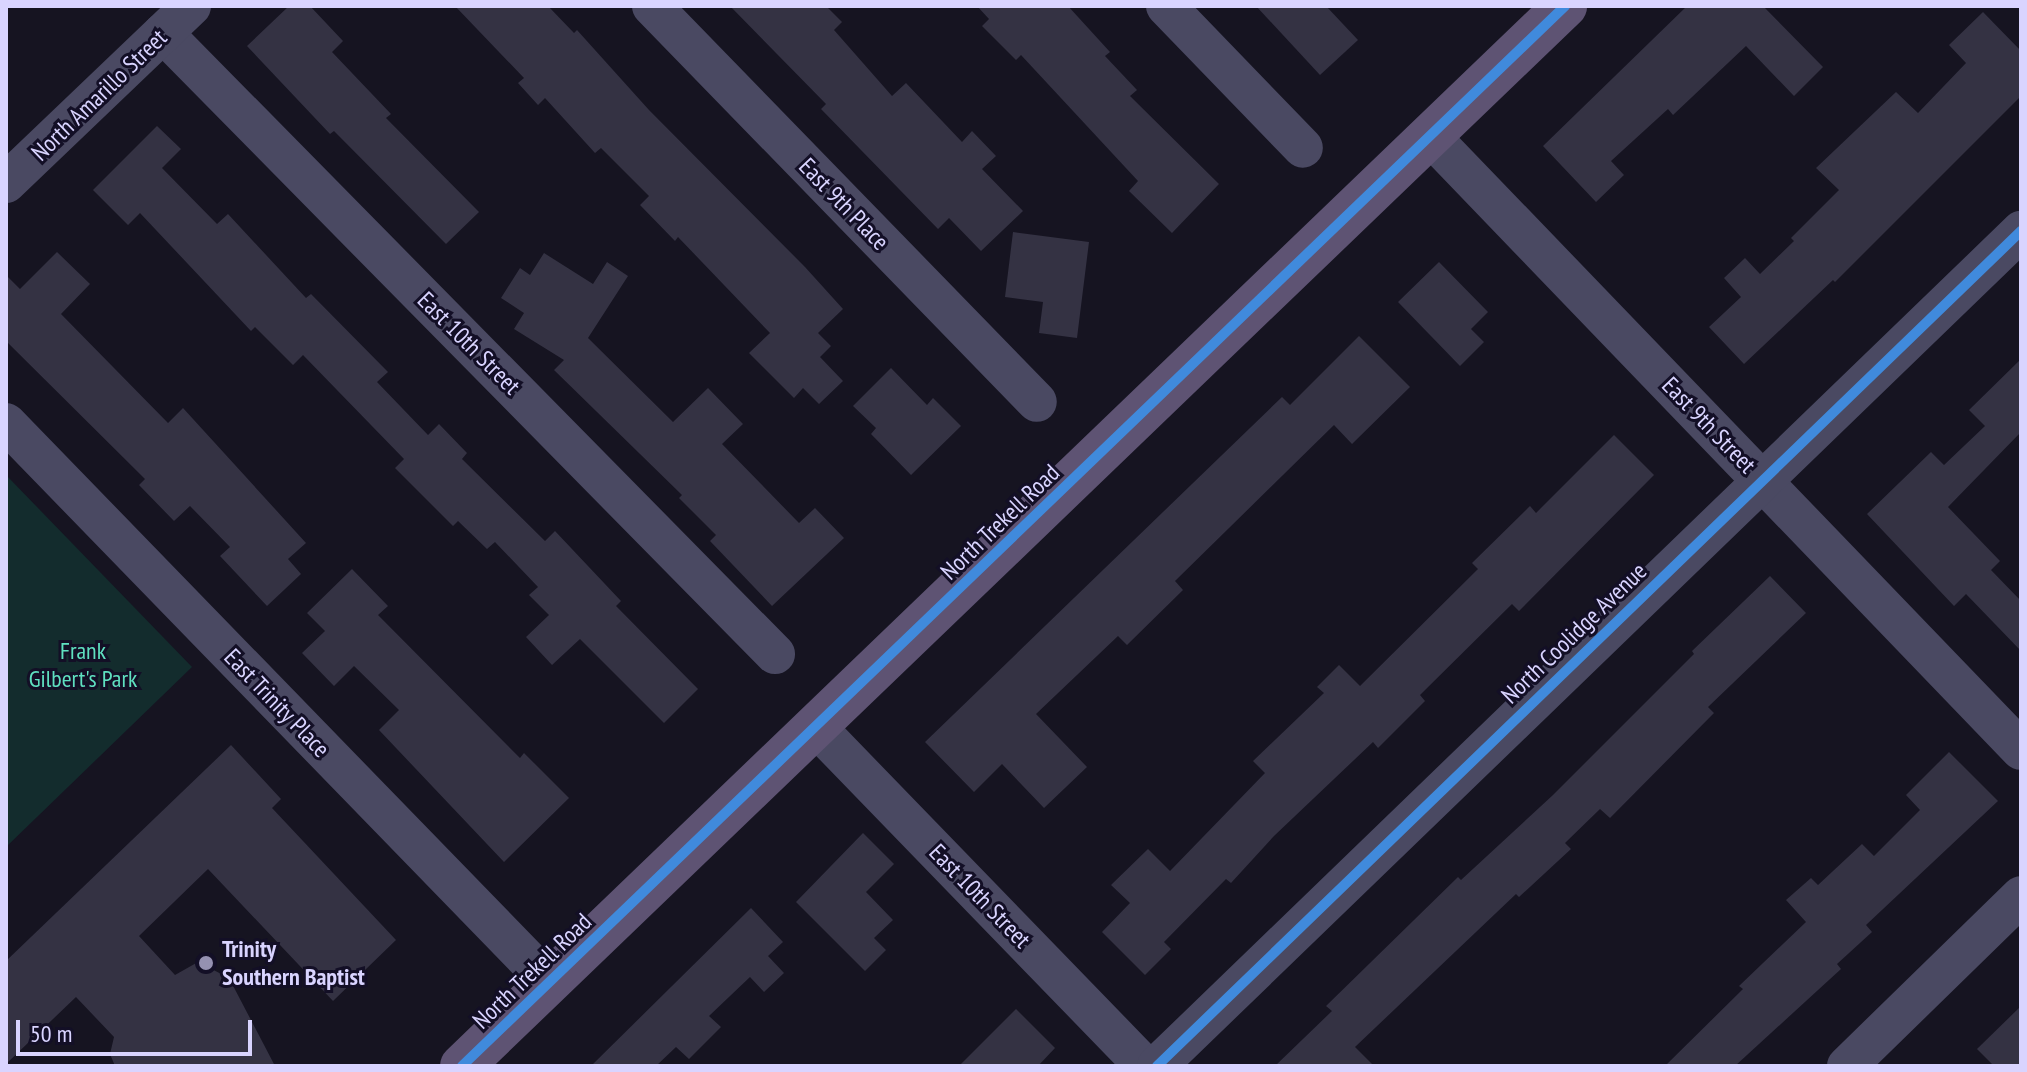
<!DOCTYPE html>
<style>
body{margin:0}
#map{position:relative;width:2027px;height:1072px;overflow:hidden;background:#161421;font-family:"PT Sans Narrow",sans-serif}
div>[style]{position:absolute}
.green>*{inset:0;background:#132c2d}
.building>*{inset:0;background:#343243}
.minor>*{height:40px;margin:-20px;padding:0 20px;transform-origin:20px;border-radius:20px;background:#4a4962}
.major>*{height:44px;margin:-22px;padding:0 22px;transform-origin:22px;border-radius:22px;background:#5e5373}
.cycleway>*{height:10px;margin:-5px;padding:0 5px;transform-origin:5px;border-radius:5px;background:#408adc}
.dots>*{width:22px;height:22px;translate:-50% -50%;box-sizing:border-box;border:4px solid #130f26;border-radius:50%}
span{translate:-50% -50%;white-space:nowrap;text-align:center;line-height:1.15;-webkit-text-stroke:6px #130f26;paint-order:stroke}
.street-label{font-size:24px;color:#d9d4ff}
.park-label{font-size:24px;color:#5fe0c0}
.poi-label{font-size:24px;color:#d9d4ff;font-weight:700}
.left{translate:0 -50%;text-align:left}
.frame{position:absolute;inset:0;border:8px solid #d9d4ff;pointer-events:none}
.scale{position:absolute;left:16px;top:1020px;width:236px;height:36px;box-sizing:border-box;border:4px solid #d9d4ff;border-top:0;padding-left:10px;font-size:24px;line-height:28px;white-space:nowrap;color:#d9d4ff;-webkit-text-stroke:6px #130f26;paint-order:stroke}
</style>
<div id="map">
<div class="green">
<div style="clip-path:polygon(6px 475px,192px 667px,6px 847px)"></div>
</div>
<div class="building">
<div style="clip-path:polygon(289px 6px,310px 6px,343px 41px,332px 52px,391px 114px,386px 118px,479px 212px,446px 244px,334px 131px,330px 134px,247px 46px)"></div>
<div style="clip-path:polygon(455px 6px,548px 6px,574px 33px,577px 30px,649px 110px,805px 267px,843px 309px,818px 333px,831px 346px,820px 357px,843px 381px,819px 404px,803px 388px,794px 398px,749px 353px,770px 333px,678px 237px,675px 241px,640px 205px,649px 196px,601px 148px,595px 153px,545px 98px,538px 105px,518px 83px,524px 78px)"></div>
<div style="clip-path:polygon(730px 6px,826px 6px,842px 22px,834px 30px,892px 96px,906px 83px,962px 142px,972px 131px,996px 156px,982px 169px,1023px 211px,981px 251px,949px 218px,938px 229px,821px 109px,826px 104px)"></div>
<div style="clip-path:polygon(977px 6px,1068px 6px,1110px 52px,1105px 56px,1137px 90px,1130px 96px,1219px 184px,1172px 233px,1129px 191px,1138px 181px,1021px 55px,1016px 60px,982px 26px,989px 19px)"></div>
<div style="clip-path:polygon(1256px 6px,1326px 6px,1358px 40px,1320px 75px)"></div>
<div style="clip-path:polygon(1687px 6px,1763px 6px,1823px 67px,1794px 96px,1746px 46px,1673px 115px,1668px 109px,1611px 161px,1624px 175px,1596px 202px,1543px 146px)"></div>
<div style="clip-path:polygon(1983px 12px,2021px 51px,2021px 96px,1835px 282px,1833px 280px,1744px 364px,1709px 327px,1741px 297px,1724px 278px,1745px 258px,1760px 274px,1794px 241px,1791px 238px,1839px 190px,1816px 168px,1896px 92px,1918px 113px,1966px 63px,1949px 45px)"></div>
<div style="clip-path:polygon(157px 126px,181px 149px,162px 168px,217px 224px,228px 214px,306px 298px,311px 294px,388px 372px,377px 382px,428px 435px,439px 424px,467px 453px,462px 459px,545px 541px,555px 531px,621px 601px,616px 606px,698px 689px,664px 723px,580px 639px,552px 665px,526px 637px,549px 615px,529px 595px,538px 587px,495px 542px,487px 549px,458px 521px,453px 526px,395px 468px,404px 459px,303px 355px,293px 365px,255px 327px,251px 331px,140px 213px,128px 225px,93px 190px)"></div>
<div style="clip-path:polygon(1013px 232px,1089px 242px,1077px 338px,1039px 333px,1043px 302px,1005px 297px)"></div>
<div style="clip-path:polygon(57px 252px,90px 284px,61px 314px,168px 423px,183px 408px,306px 543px,288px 559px,301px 574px,267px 606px,220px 556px,230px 547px,190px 506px,174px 521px,139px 485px,145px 479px,6px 341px,6px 275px,20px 289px)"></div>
<div style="clip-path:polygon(544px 253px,593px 284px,607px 262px,628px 276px,588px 338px,673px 422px,708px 388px,743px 424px,722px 444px,799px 523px,815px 508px,844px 538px,772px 606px,710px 541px,716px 535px,679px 498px,682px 495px,554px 370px,564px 360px,514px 329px,524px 313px,501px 298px,520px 268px,530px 275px)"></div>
<div style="clip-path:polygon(1439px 262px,1488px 312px,1471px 329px,1484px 342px,1460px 366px,1398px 302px)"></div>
<div style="clip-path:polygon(1359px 336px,1410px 387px,1352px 444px,1334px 425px,1175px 581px,1183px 590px,1127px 645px,1118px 636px,1036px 714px,1087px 767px,1044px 808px,1002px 764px,974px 792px,925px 742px,1282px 397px,1290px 405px)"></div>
<div style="clip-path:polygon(2021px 359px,2021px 432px,1948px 507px,2000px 561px,1991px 570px,2021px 601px,2021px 651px,1966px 594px,1954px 606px,1867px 514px,1931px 452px,1944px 465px,1985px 426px,1969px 410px)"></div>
<div style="clip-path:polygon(891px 368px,927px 405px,933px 398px,961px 426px,911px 475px,871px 434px,876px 428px,853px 406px)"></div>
<div style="clip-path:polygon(1614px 435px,1654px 475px,1519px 611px,1512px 604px,1420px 695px,1425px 701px,1378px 748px,1373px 742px,1274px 836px,1231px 883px,1226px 879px,1164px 942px,1171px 949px,1145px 975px,1102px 932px,1130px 903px,1111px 885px,1148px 849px,1170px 871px,1265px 773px,1253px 761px,1324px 693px,1317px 687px,1339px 665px,1360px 686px,1478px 569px,1472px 563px,1530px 506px,1536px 513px)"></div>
<div style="clip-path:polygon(352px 569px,388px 606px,378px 615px,520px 758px,524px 753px,569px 798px,504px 862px,379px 730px,399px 710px,354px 666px,334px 686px,302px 653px,325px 631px,307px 613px)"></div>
<div style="clip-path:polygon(1770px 576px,1806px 613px,1708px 707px,1714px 713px,1610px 818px,1600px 809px,1565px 843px,1571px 849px,1519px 897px,1516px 894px,1355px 1047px,1374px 1066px,1275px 1066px,1332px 1011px,1326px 1006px,1458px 877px,1461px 880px,1553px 795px,1694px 654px,1692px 651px)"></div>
<div style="clip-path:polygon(231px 745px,281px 799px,272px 808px,396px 940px,333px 1001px,208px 869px,139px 936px,175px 975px,198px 962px,229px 978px,275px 1066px,115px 1066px,110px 1054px,114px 1037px,76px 997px,6px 1064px,6px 961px)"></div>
<div style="clip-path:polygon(1949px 752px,1998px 801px,1866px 925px,1872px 932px,1837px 964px,1841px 969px,1735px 1066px,1665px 1066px,1743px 989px,1739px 986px,1806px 922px,1786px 900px,1811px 878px,1818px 885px,1862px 844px,1874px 856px,1920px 810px,1906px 795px)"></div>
<div style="clip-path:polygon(863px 833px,894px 864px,866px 892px,893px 920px,874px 938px,886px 950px,865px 971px,796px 902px)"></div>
<div style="clip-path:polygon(751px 908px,783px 942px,768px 956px,784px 973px,764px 992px,750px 977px,709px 1016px,721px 1027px,689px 1059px,676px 1047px,656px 1066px,591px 1066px)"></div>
<div style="clip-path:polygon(2021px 1006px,2021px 1066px,1994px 1066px,1977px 1049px)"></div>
<div style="clip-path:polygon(1016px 1009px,1055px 1048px,1038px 1066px,959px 1066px)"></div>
</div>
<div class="minor">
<div style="left:652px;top:6px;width:552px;rotate:45.81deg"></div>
<div style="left:1166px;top:6px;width:197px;rotate:46deg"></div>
<div style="left:163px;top:33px;width:872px;rotate:45.42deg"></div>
<div style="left:1430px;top:136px;width:852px;rotate:46.09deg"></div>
<div style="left:6px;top:183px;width:256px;rotate:-43.7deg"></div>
<div style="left:6px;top:423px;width:779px;rotate:45.83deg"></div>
<div style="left:815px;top:726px;width:474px;rotate:45.9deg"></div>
<div style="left:1157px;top:1066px;width:1202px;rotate:-44.02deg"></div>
<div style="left:1847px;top:1066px;width:243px;rotate:-44.3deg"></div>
</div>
<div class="major">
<div style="left:462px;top:1066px;width:1530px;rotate:-43.86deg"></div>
</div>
<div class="cycleway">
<div style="left:462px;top:1066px;width:1530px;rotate:-43.86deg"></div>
<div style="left:1157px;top:1066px;width:1202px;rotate:-44.02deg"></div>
</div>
<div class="dots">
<div style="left:206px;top:963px;background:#9591b1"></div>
</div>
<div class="street-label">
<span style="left:99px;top:95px;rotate:-44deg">North Amarillo Street</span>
<span style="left:844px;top:204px;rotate:46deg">East 9th Place</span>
<span style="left:469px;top:343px;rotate:45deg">East 10th Street</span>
<span style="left:1709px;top:425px;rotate:46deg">East 9th Street</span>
<span style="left:1000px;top:522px;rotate:-44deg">North Trekell Road</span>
<span style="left:1574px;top:633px;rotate:-44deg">North Coolidge Avenue</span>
<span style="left:277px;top:703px;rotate:46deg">East Trinity Place</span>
<span style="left:980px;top:896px;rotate:46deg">East 10th Street</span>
<span style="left:532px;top:971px;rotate:-44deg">North Trekell Road</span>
</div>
<div class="park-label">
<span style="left:83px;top:665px">Frank<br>Gilbert's Park</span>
</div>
<div class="poi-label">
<span class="left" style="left:222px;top:963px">Trinity<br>Southern Baptist</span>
</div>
<div class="frame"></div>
<div class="scale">50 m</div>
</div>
